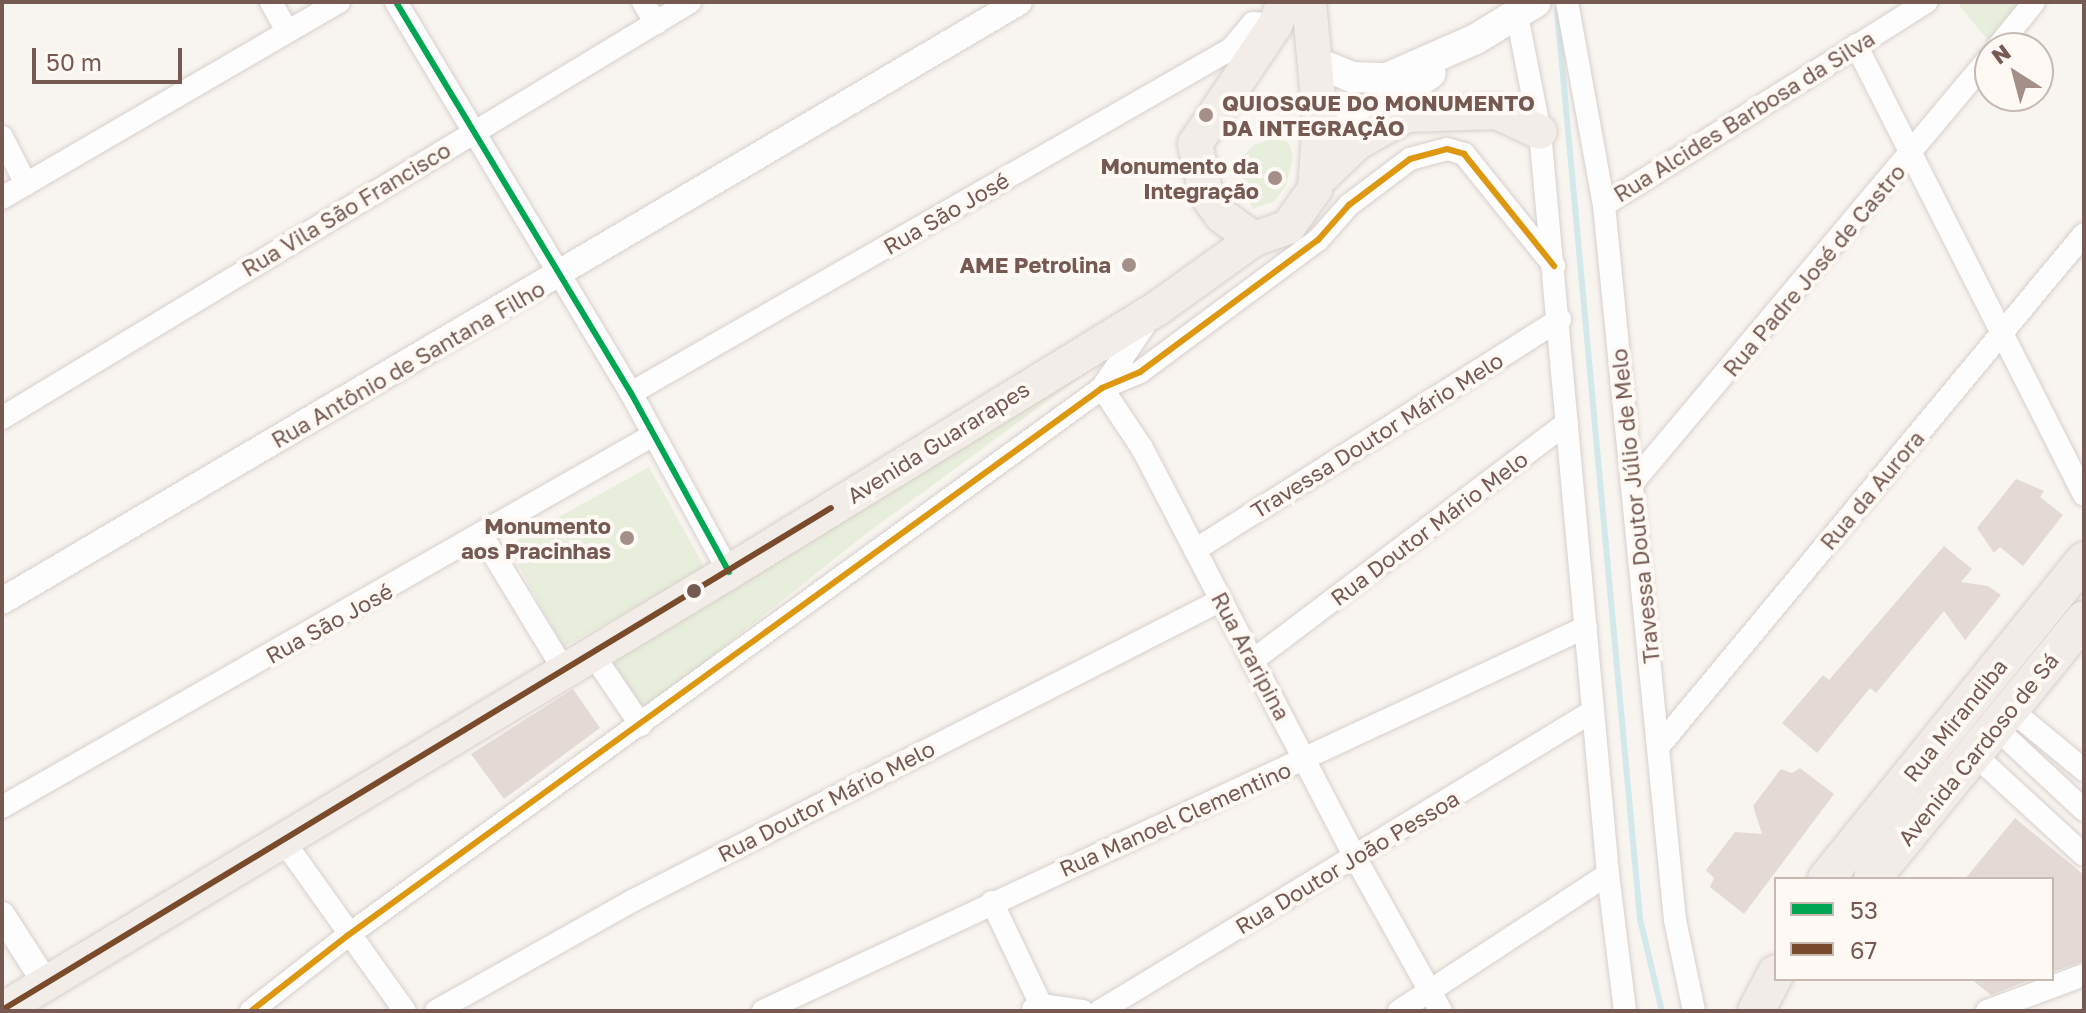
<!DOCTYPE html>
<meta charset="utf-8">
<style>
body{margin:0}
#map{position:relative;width:2086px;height:1013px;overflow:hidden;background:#f8f4f0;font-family:"Golos Text",sans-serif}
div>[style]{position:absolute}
.green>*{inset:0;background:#e8eedc;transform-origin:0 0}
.stream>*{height:6px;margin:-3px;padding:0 3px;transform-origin:3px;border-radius:3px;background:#d3e8e8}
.building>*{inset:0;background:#e3dad5}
.roads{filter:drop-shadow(0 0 2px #d7d0cc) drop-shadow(0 0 2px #d7d0cc)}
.minor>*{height:22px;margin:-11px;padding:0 11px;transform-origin:11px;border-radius:11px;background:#fefdfd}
.tertiary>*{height:26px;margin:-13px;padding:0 13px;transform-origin:13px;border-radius:13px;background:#fefdfd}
.secondary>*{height:30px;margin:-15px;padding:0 15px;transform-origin:15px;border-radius:15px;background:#fefdfd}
.primary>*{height:34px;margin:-17px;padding:0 17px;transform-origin:17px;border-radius:17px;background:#f2ede8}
.trunk>*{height:36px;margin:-18px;padding:0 18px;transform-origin:18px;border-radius:18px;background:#f2ece8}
.bus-1>*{height:6px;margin:-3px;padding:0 3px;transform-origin:3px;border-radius:3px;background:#00a651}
.bus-2>*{height:6px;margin:-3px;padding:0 3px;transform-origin:3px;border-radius:3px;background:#7a4b2a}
.bus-3>*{height:6px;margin:-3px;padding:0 3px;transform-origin:3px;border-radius:3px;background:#dd9710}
.dots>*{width:22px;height:22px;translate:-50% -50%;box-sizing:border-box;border:4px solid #fef9f4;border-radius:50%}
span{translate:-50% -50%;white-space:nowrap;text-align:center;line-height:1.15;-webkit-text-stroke:8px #fef9f4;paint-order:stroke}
.poi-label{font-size:22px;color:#765a51;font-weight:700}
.left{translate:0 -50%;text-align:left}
.right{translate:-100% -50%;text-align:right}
.street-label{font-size:22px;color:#765a51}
.frame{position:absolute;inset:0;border:4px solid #765a51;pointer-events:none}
.legend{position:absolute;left:1774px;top:877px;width:280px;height:104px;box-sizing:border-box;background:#fef9f4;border:2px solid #c8b9b3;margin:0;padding:10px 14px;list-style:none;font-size:24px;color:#765a51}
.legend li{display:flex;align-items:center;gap:16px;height:40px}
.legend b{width:40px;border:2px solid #c8b9b3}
.north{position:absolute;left:1974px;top:32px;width:80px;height:80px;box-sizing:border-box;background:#fef9f4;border:2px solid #c8b9b3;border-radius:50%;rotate:324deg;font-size:22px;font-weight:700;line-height:32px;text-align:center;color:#765a51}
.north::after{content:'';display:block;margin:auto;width:28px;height:36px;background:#a49089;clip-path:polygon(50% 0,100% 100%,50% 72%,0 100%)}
.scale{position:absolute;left:32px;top:48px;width:150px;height:36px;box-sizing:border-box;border:4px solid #765a51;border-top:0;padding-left:10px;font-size:24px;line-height:28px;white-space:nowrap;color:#765a51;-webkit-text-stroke:6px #fef9f4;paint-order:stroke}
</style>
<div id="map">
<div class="green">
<div style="clip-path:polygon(1964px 2px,2029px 2px,1991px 44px,1959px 5px)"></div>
<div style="clip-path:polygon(1277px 137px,1289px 143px,1293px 157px,1286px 185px,1275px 201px,1253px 209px,1243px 189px,1240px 159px,1254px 145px)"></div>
<div style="clip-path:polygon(1113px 353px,866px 534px,643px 711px,606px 656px)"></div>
<div style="left:649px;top:467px;width:116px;height:162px;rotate:61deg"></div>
</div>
<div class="stream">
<div style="left:1557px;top:10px;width:913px;rotate:84.78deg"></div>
<div style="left:1640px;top:919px;width:95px;rotate:76.6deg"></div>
</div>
<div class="building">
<div style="clip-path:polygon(2016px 479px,2044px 491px,2040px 497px,2063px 515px,2023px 566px,2000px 547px,1994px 553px,1977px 528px)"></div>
<div style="clip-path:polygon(1944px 546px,1972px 569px,1961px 582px,1988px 586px,2001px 595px,1965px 640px,1944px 611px,1876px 693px,1870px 688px,1817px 753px,1782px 723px,1823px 675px,1829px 680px)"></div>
<div style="clip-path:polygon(573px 689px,600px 728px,504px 799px,471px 754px)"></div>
<div style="clip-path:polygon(1800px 768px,1834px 794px,1744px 914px,1710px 887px,1714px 878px,1706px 870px,1735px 832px,1762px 834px,1753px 806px,1781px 769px,1792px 773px)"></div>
<div style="clip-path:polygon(2015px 818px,2084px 875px,2084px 961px,2052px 972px,2052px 879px,1965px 879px)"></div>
<div style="clip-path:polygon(1971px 979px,2033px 979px,1991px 995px)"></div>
</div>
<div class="roads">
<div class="minor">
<div style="left:271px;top:2px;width:33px;rotate:61deg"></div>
<div style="left:396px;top:2px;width:456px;rotate:59deg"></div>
<div style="left:631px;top:393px;width:204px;rotate:61.3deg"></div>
<div style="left:643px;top:2px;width:25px;rotate:58deg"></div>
<div style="left:1567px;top:2px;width:206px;rotate:79.7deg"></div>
<div style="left:1604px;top:205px;width:719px;rotate:84.33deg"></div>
<div style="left:1675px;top:920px;width:93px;rotate:78.2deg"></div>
<div style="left:1517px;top:15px;width:119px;rotate:78.9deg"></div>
<div style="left:1540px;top:132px;width:745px;rotate:84.76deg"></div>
<div style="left:1608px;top:874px;width:138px;rotate:82.9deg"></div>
<div style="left:1856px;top:45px;width:504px;rotate:63.13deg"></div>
<div style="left:1997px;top:48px;width:59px;rotate:-51.2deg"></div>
<div style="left:2px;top:137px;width:53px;rotate:62.9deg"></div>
<div style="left:2px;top:198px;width:390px;rotate:-30.2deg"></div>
<div style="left:1604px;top:205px;width:381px;rotate:-32.2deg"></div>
<div style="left:1102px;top:388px;width:72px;rotate:56.3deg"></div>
<div style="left:1142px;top:448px;width:463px;rotate:62.5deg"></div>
<div style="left:1356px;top:859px;width:174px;rotate:60.8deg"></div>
<div style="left:1102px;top:388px;width:78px;rotate:-55.9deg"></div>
<div style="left:631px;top:393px;width:692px;rotate:-29.83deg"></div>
<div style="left:1231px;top:49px;width:34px;rotate:-50deg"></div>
<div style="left:1253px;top:23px;width:22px;rotate:5deg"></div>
<div style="left:2px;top:418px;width:804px;rotate:-31.16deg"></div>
<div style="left:1635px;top:480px;width:552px;rotate:-50deg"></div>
<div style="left:483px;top:537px;width:156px;rotate:58.7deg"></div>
<div style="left:1195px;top:550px;width:432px;rotate:-32.3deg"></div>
<div style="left:592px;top:653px;width:87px;rotate:55.8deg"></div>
<div style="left:1252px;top:661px;width:395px;rotate:-37.1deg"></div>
<div style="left:2010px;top:709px;width:96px;rotate:39.5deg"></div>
<div style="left:1995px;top:727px;width:122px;rotate:43deg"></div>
<div style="left:1659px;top:746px;width:665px;rotate:-50.3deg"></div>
<div style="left:1974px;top:754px;width:149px;rotate:42.6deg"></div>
<div style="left:2px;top:807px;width:750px;rotate:-29.74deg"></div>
<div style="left:285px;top:843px;width:206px;rotate:54.5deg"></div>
<div style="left:992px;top:902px;width:121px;rotate:64.5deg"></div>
<div style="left:1033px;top:1009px;width:9px;rotate:-27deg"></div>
<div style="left:1041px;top:1005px;width:42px;rotate:8.1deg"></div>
<div style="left:251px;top:1011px;width:122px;rotate:-38deg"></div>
<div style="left:347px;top:936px;width:933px;rotate:-35.97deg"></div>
<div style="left:1102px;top:388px;width:41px;rotate:-22.8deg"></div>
<div style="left:1140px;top:372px;width:222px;rotate:-36.6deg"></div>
<div style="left:1318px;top:240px;width:47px;rotate:-48.5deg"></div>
<div style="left:1349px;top:205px;width:76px;rotate:-37deg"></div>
<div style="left:1410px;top:159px;width:38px;rotate:-15deg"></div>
<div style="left:1447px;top:149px;width:18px;rotate:16deg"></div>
<div style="left:1464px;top:154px;width:144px;rotate:51.2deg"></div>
<div style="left:436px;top:1011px;width:225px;rotate:-29.3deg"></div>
<div style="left:632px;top:901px;width:661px;rotate:-27.07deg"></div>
<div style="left:763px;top:1011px;width:908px;rotate:-25.01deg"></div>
<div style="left:1100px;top:1011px;width:577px;rotate:-31.32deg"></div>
<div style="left:1399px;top:1011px;width:250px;rotate:-33.2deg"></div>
<div style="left:1987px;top:1011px;width:103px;rotate:-20.4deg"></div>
</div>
<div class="tertiary">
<div style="left:2px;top:601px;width:1180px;rotate:-30.5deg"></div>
<div style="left:2px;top:915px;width:80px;rotate:57.3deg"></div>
</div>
<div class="secondary">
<div style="left:1315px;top:62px;width:40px;rotate:22deg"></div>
<div style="left:1352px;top:77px;width:35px;rotate:2deg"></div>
<div style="left:1387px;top:78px;width:97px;rotate:-23.7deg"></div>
<div style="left:1476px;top:39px;width:70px;rotate:-31.7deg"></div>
<div style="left:1320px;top:119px;width:62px;rotate:-11.1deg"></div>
<div style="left:1381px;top:107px;width:60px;rotate:-34.2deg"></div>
</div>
<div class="primary">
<div style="left:1284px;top:2px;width:25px;rotate:111deg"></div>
<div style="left:1275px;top:25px;width:143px;rotate:123.9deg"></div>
<div style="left:1195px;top:144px;width:51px;rotate:77.6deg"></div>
<div style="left:1206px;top:194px;width:27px;rotate:54deg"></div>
<div style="left:1222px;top:216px;width:39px;rotate:36deg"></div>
<div style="left:1254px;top:239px;width:36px;rotate:-19deg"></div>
<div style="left:1288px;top:227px;width:47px;rotate:-54.6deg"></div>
<div style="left:1315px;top:189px;width:70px;rotate:-85.9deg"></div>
<div style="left:1320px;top:119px;width:118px;rotate:-95.4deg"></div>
<div style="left:1317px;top:181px;width:57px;rotate:-43.6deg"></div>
<div style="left:1358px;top:142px;width:56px;rotate:-28.9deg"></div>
<div style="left:1407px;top:115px;width:90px;rotate:-1.9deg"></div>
<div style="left:1497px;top:112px;width:47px;rotate:24.9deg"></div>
<div style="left:2px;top:1010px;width:849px;rotate:-31.07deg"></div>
<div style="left:729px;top:572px;width:504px;rotate:-31.61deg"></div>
<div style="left:1158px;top:308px;width:118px;rotate:-35.7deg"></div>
</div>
<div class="trunk">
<div style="left:1826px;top:879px;width:410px;rotate:-51deg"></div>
<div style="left:1872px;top:879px;width:335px;rotate:-50.8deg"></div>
<div style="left:1756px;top:1011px;width:43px;rotate:-62.2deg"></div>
</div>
</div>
<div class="bus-1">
<div style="left:396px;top:2px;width:456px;rotate:59deg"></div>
<div style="left:631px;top:393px;width:204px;rotate:61.3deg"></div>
</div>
<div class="bus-2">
<div style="left:2px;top:1010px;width:969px;rotate:-31.2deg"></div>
</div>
<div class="bus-3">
<div style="left:251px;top:1011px;width:122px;rotate:-38deg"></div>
<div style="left:347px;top:936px;width:933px;rotate:-35.97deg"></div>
<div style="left:1102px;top:388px;width:41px;rotate:-22.8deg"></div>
<div style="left:1140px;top:372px;width:222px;rotate:-36.6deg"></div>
<div style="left:1318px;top:240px;width:47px;rotate:-48.5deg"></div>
<div style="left:1349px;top:205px;width:76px;rotate:-37deg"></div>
<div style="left:1410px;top:159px;width:38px;rotate:-15deg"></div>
<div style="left:1447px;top:149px;width:18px;rotate:16deg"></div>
<div style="left:1464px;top:154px;width:144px;rotate:51.2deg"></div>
</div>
<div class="dots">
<div style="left:1206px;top:115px;background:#a49089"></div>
<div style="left:1275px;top:178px;background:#a49089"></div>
<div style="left:1129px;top:265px;background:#a49089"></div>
<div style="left:627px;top:538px;background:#a49089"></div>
<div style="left:694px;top:591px;background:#765a51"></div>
</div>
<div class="poi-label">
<span class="left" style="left:1222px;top:115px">QUIOSQUE DO MONUMENTO<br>DA INTEGRAÇÃO</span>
<span class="right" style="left:1259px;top:178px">Monumento da<br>Integração</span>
<span class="right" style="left:1111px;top:265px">AME Petrolina</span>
<span class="right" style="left:611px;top:538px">Monumento<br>aos Pracinhas</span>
</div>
<div class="street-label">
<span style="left:1744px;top:116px;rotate:-32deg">Rua Alcides Barbosa da Silva</span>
<span style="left:346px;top:209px;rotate:-31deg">Rua Vila São Francisco</span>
<span style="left:946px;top:213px;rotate:-30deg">Rua São José</span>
<span style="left:1814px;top:270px;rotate:-50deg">Rua Padre José de Castro</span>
<span style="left:408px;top:364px;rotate:-30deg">Rua Antônio de Santana Filho</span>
<span style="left:1377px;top:435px;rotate:-32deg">Travessa Doutor Mário Melo</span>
<span style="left:938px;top:442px;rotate:-32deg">Avenida Guararapes</span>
<span style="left:1872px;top:490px;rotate:-50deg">Rua da Aurora</span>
<span style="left:1635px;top:506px;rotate:-96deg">Travessa Doutor Júlio de Melo</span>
<span style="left:1429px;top:528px;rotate:-37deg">Rua Doutor Mário Melo</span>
<span style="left:329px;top:623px;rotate:-29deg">Rua São José</span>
<span style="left:1251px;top:656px;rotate:62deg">Rua Araripina</span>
<span style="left:1955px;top:720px;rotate:-51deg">Rua Mirandiba</span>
<span style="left:1978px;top:749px;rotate:-51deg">Avenida Cardoso de Sá</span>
<span style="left:826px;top:801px;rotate:-27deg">Rua Doutor Mário Melo</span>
<span style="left:1175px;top:819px;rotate:-24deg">Rua Manoel Clementino</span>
<span style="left:1347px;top:862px;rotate:-31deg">Rua Doutor João Pessoa</span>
</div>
<div class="frame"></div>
<ul class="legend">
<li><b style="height:10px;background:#00a651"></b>53</li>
<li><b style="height:10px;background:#7a4b2a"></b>67</li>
</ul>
<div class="north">N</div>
<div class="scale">50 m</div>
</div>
